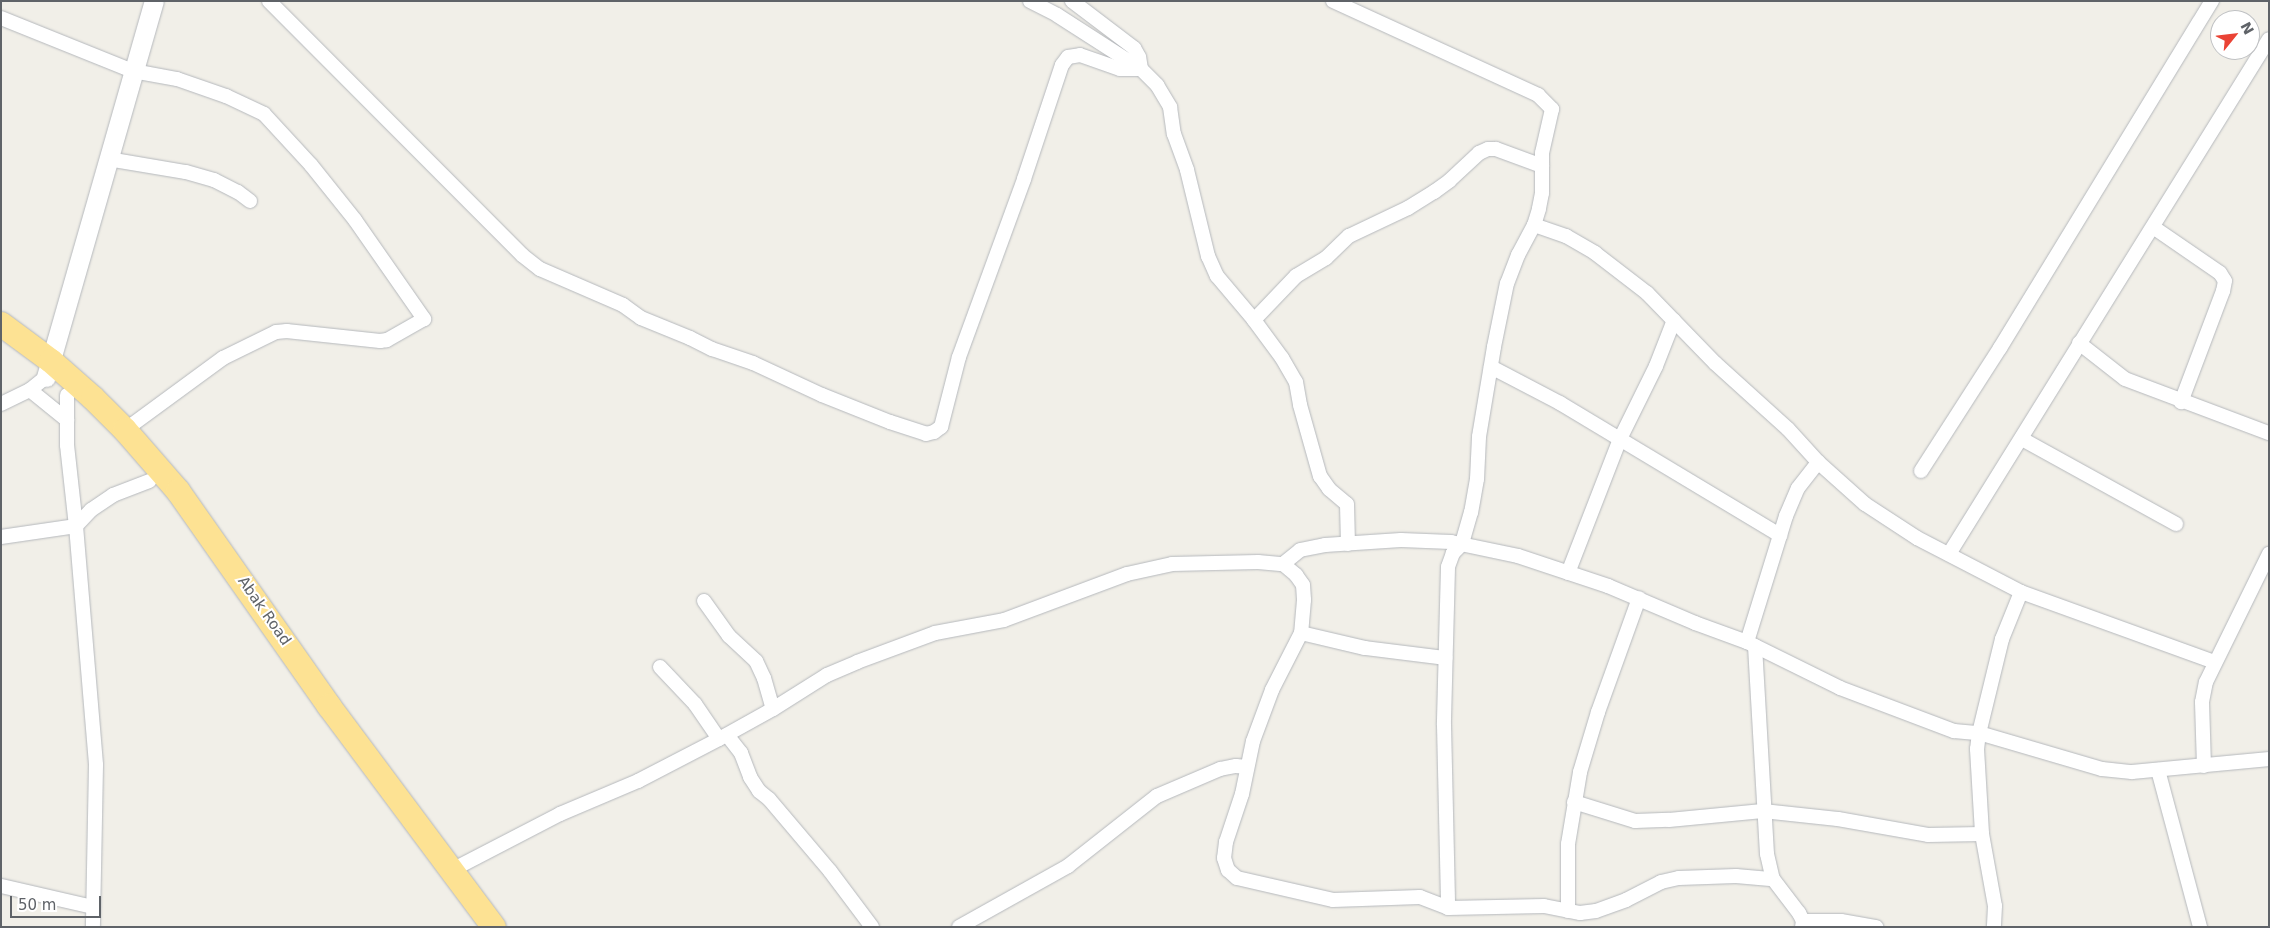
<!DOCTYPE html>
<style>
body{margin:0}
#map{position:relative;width:2270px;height:928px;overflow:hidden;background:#f1efe8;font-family:"DejaVu Sans",sans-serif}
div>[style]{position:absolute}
.roads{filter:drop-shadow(0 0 1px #b5b8bc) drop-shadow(0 0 1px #b5b8bc)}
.street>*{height:14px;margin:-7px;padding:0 7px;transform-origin:7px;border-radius:7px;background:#fff}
.secondary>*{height:19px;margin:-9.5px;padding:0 9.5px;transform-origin:9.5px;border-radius:9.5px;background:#fff}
.highway>*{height:24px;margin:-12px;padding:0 12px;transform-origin:12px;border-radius:12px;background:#fde293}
span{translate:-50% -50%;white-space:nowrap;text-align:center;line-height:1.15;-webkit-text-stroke:4px #fff;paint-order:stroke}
.street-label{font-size:15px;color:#5f6368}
.frame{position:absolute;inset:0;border:2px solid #5f6368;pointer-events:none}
.north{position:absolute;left:2210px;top:10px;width:50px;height:50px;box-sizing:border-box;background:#fff;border:1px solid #bfc1c3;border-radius:50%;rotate:61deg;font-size:14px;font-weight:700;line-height:20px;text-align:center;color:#5f6368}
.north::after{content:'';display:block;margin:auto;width:18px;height:22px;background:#ea4335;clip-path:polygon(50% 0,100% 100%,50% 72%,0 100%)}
.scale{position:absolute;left:10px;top:896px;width:91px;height:22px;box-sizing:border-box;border:2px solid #5f6368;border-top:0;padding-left:6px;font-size:15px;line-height:18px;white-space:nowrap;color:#5f6368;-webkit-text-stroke:4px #fff;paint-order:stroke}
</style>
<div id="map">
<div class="roads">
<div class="street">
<div style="left:269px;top:1px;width:359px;rotate:45.1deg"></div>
<div style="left:522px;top:255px;width:23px;rotate:38deg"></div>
<div style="left:540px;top:269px;width:90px;rotate:23.4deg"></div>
<div style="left:623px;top:305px;width:22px;rotate:36deg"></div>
<div style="left:641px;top:318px;width:53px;rotate:22.2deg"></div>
<div style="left:690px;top:338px;width:25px;rotate:27deg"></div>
<div style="left:712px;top:349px;width:43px;rotate:18.9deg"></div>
<div style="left:753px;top:363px;width:76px;rotate:24.9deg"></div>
<div style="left:822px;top:395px;width:73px;rotate:21.7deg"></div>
<div style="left:890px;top:422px;width:38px;rotate:18deg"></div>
<div style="left:926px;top:434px;width:8px;rotate:-14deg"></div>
<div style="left:934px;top:432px;width:9px;rotate:-36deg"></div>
<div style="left:941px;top:427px;width:72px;rotate:-75.6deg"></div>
<div style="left:959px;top:357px;width:189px;rotate:-69.9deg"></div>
<div style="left:1024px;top:179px;width:120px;rotate:-71.6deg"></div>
<div style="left:1062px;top:65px;width:10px;rotate:-53deg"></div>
<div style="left:1068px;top:57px;width:12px;rotate:-9deg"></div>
<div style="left:1080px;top:55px;width:42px;rotate:19.3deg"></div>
<div style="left:1120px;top:69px;width:21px"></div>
<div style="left:1141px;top:69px;width:12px;rotate:-99deg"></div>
<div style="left:1139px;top:57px;width:10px;rotate:-119deg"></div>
<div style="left:1134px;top:48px;width:78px;rotate:-142.8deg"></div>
<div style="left:1030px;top:1px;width:30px;rotate:27deg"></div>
<div style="left:1057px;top:15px;width:100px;rotate:32.7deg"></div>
<div style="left:1141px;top:69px;width:23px;rotate:45deg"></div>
<div style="left:1157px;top:85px;width:26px;rotate:59deg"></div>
<div style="left:1170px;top:107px;width:27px;rotate:82deg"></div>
<div style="left:1174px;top:134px;width:38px;rotate:70deg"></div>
<div style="left:1187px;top:170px;width:89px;rotate:76.3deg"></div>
<div style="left:1208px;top:256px;width:22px;rotate:66deg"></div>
<div style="left:1217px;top:276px;width:57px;rotate:49.9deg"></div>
<div style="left:1254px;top:320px;width:47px;rotate:53.6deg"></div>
<div style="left:1282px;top:358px;width:28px;rotate:60deg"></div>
<div style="left:1296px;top:382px;width:23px;rotate:80deg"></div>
<div style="left:1300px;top:405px;width:74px;rotate:74.3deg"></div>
<div style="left:1320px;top:476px;width:16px;rotate:55deg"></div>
<div style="left:1329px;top:489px;width:23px;rotate:40deg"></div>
<div style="left:1347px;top:504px;width:40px;rotate:88.6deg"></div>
<div style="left:1333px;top:1px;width:226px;rotate:24.6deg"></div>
<div style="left:1538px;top:95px;width:20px;rotate:45deg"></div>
<div style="left:1552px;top:109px;width:45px;rotate:102.8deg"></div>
<div style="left:1542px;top:153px;width:40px;rotate:90deg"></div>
<div style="left:1542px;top:193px;width:16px;rotate:101deg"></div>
<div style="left:1539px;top:209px;width:17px;rotate:107deg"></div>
<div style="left:1534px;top:225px;width:34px;rotate:118deg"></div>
<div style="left:1518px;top:255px;width:30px;rotate:111deg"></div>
<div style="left:1507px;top:283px;width:65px;rotate:101.5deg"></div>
<div style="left:1494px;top:347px;width:91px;rotate:99.5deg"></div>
<div style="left:1479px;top:437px;width:42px;rotate:92.7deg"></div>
<div style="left:1477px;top:479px;width:34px;rotate:100deg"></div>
<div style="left:1471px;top:512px;width:33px;rotate:106deg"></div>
<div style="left:1462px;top:544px;width:13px;rotate:135deg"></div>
<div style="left:1453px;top:553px;width:15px;rotate:110deg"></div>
<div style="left:1448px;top:567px;width:158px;rotate:91.5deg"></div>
<div style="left:1444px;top:725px;width:183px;rotate:88.7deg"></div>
<div style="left:1px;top:18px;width:142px;rotate:21.9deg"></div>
<div style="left:133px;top:71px;width:45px;rotate:10.3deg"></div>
<div style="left:177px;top:79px;width:52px;rotate:19.1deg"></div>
<div style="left:226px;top:96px;width:42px;rotate:25.3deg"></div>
<div style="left:264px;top:114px;width:69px;rotate:47.3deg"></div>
<div style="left:311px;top:165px;width:70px;rotate:51.3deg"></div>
<div style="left:355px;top:220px;width:121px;rotate:55.1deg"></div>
<div style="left:424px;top:319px;width:43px;rotate:150.4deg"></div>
<div style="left:387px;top:340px;width:7px;rotate:172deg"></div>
<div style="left:380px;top:341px;width:94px;rotate:-173.9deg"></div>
<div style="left:287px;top:331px;width:11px;rotate:175deg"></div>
<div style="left:276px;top:332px;width:59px;rotate:153.9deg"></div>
<div style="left:223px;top:358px;width:122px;rotate:143.7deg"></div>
<div style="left:108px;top:159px;width:79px;rotate:9.5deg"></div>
<div style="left:186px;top:172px;width:29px;rotate:16deg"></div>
<div style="left:214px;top:180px;width:27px;rotate:27deg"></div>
<div style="left:238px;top:192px;width:15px;rotate:37deg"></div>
<div style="left:1534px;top:225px;width:34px;rotate:19deg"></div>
<div style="left:1566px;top:236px;width:34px;rotate:30deg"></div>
<div style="left:1595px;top:253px;width:66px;rotate:37.6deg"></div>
<div style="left:1647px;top:293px;width:98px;rotate:45.8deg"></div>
<div style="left:1715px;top:363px;width:98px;rotate:42.1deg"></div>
<div style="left:1788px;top:429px;width:45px;rotate:47.7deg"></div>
<div style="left:1818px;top:462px;width:63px;rotate:41.8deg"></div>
<div style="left:1865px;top:504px;width:62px;rotate:33.2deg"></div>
<div style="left:1917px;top:538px;width:117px;rotate:27.4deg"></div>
<div style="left:2021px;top:592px;width:51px;rotate:112deg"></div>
<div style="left:2002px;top:639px;width:97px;rotate:103.7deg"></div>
<div style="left:1979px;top:733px;width:16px;rotate:97deg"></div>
<div style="left:1977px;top:749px;width:85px;rotate:86.6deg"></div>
<div style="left:1982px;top:834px;width:73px;rotate:79.8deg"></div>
<div style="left:1995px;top:906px;width:21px;rotate:93deg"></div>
<div style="left:2153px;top:227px;width:81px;rotate:34.5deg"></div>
<div style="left:2220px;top:273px;width:9px;rotate:58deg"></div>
<div style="left:2225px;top:281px;width:10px;rotate:101deg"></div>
<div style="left:2223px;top:291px;width:119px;rotate:110.7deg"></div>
<div style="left:1254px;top:320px;width:61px;rotate:-46.3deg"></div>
<div style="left:1296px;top:276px;width:35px;rotate:-31deg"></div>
<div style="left:1326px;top:258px;width:32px;rotate:-44deg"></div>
<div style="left:1349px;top:236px;width:65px;rotate:-25.4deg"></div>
<div style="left:1408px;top:208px;width:31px;rotate:-32deg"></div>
<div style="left:1434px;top:192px;width:19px;rotate:-36deg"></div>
<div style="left:1449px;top:181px;width:41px;rotate:-43deg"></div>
<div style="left:1479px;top:153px;width:10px;rotate:-24deg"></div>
<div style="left:1488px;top:149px;width:8px"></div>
<div style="left:1496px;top:149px;width:49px;rotate:20.3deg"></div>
<div style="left:2079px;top:343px;width:58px;rotate:38deg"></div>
<div style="left:2125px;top:379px;width:154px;rotate:20.6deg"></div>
<div style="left:1491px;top:367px;width:78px;rotate:27.6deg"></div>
<div style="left:1560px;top:403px;width:257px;rotate:31deg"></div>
<div style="left:30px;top:390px;width:48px;rotate:39deg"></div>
<div style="left:67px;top:395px;width:50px;rotate:90deg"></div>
<div style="left:67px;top:445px;width:81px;rotate:83.7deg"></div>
<div style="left:76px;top:526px;width:240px;rotate:85.2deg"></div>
<div style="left:96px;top:765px;width:162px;rotate:91.1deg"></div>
<div style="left:1px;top:404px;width:32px;rotate:-26deg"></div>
<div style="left:30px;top:390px;width:21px;rotate:-39deg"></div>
<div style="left:2022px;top:439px;width:176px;rotate:28.9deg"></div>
<div style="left:1921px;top:471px;width:146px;rotate:-57.3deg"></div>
<div style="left:2000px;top:348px;width:407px;rotate:-58.6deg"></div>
<div style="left:1px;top:537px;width:76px;rotate:-8.3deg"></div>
<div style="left:76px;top:526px;width:22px;rotate:-47deg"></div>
<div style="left:91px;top:510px;width:27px;rotate:-34deg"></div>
<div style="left:113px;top:495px;width:39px;rotate:-21deg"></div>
<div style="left:1949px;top:554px;width:606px;rotate:-58.14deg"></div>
<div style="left:1283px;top:564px;width:22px;rotate:-39deg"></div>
<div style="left:1300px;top:550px;width:25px;rotate:-11deg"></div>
<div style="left:1325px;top:545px;width:76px;rotate:-3.8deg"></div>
<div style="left:1401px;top:540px;width:50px;rotate:2.3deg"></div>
<div style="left:1451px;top:542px;width:68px;rotate:11.8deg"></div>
<div style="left:1518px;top:556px;width:95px;rotate:18.4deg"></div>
<div style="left:1608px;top:586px;width:95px;rotate:23deg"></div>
<div style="left:1695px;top:623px;width:55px;rotate:20.1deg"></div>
<div style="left:1747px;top:642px;width:104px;rotate:26.3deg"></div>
<div style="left:1840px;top:688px;width:122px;rotate:20.7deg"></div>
<div style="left:1954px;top:731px;width:25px;rotate:5deg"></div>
<div style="left:1979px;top:733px;width:128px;rotate:16.3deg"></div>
<div style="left:2102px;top:769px;width:30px;rotate:6deg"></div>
<div style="left:2132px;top:772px;width:138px;rotate:-5.4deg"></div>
<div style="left:1568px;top:573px;width:144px;rotate:-68.8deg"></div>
<div style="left:1620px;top:439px;width:81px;rotate:-63.7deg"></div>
<div style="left:1656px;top:366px;width:49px;rotate:-68.6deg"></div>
<div style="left:2021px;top:592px;width:205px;rotate:19.9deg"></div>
<div style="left:704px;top:601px;width:43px;rotate:54.5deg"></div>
<div style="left:729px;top:636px;width:37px;rotate:43deg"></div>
<div style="left:756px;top:661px;width:19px;rotate:65deg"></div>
<div style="left:764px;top:678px;width:32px;rotate:74deg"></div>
<div style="left:1301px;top:633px;width:66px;rotate:13.2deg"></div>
<div style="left:1365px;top:648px;width:81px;rotate:7.1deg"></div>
<div style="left:1747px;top:642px;width:132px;rotate:-72.8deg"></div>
<div style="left:1786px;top:516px;width:30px;rotate:-67deg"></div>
<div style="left:1798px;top:488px;width:33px;rotate:-52deg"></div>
<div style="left:1755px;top:646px;width:208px;rotate:86.7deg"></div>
<div style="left:1767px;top:854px;width:26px;rotate:77deg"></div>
<div style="left:1773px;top:879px;width:43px;rotate:52.6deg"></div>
<div style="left:1799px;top:913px;width:9px;rotate:63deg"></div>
<div style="left:1803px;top:921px;width:6px;rotate:99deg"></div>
<div style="left:660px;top:667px;width:51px;rotate:46.6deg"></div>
<div style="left:695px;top:704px;width:42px;rotate:55.6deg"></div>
<div style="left:727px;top:735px;width:23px;rotate:52deg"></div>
<div style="left:741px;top:753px;width:26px;rotate:69deg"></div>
<div style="left:750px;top:777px;width:17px;rotate:57deg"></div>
<div style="left:759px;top:791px;width:13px;rotate:39deg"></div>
<div style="left:769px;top:799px;width:94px;rotate:49.7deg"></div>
<div style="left:830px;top:871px;width:70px;rotate:53.1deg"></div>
<div style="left:2204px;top:766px;width:64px;rotate:-91.8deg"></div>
<div style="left:2202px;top:702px;width:20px;rotate:-79deg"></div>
<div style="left:2206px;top:682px;width:143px;rotate:-63.8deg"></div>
<div style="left:2158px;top:770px;width:163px;rotate:75deg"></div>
<div style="left:1574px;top:802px;width:64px;rotate:17.3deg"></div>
<div style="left:1635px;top:821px;width:34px;rotate:-2deg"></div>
<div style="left:1669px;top:820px;width:94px;rotate:-5.5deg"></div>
<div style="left:1763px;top:811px;width:75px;rotate:6.1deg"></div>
<div style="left:1838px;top:819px;width:91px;rotate:10.1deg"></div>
<div style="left:1928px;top:835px;width:54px;rotate:-1.1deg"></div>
<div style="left:452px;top:870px;width:122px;rotate:-27.4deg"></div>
<div style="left:560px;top:814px;width:85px;rotate:-22.9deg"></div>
<div style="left:638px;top:781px;width:91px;rotate:-27.4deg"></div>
<div style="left:719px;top:739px;width:62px;rotate:-29.1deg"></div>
<div style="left:773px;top:709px;width:64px;rotate:-32.2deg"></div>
<div style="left:827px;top:675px;width:33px;rotate:-23deg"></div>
<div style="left:857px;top:662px;width:83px;rotate:-20.4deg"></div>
<div style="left:935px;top:633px;width:70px;rotate:-10.7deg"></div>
<div style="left:1004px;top:620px;width:131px;rotate:-20.5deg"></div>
<div style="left:1127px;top:574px;width:46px;rotate:-12.5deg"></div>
<div style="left:1172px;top:564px;width:86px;rotate:-1.3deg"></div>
<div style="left:1258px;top:562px;width:25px;rotate:5deg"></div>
<div style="left:1283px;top:564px;width:17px;rotate:40deg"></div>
<div style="left:1296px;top:575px;width:12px;rotate:55deg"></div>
<div style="left:1303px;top:585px;width:15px;rotate:86deg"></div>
<div style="left:1304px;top:600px;width:33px;rotate:95deg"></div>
<div style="left:1301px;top:633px;width:64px;rotate:117deg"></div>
<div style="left:1272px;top:690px;width:54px;rotate:110.4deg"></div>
<div style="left:1253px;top:741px;width:54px;rotate:101.7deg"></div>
<div style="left:1242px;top:794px;width:51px;rotate:108.4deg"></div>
<div style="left:1226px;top:842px;width:16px;rotate:97deg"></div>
<div style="left:1224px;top:858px;width:13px;rotate:72deg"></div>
<div style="left:1228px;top:870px;width:12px;rotate:42deg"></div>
<div style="left:1237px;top:878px;width:98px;rotate:12.9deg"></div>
<div style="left:1333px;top:900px;width:87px;rotate:-2deg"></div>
<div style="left:1420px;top:897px;width:30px;rotate:21deg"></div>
<div style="left:1448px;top:908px;width:96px;rotate:-1.2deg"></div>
<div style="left:1544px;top:906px;width:37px;rotate:11deg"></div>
<div style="left:1580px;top:913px;width:16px;rotate:-7deg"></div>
<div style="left:1596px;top:911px;width:32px;rotate:-20deg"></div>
<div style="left:1626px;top:900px;width:39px;rotate:-27deg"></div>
<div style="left:1661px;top:882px;width:18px;rotate:-13deg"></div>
<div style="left:1679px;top:878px;width:57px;rotate:-2deg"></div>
<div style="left:1736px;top:876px;width:37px;rotate:5deg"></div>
<div style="left:1px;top:886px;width:94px;rotate:12.9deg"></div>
<div style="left:1568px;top:911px;width:67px;rotate:-90deg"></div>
<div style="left:1568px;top:844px;width:73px;rotate:-80.5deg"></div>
<div style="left:1580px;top:772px;width:63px;rotate:-73.3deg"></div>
<div style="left:1598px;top:712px;width:121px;rotate:-70.2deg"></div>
<div style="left:1803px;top:921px;width:38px"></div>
<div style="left:1841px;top:921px;width:36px;rotate:10deg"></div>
<div style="left:959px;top:927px;width:125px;rotate:-29.2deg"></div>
<div style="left:1068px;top:866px;width:113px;rotate:-38.2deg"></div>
<div style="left:1157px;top:796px;width:69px;rotate:-23.2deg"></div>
<div style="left:1220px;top:769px;width:16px;rotate:-11deg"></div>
<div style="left:1236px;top:766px;width:11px;rotate:5deg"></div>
</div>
<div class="secondary">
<div style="left:46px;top:377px;width:391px;rotate:-74deg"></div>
</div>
<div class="highway">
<div style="left:1px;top:324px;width:62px;rotate:36.5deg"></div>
<div style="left:51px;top:361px;width:56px;rotate:41.4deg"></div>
<div style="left:93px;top:398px;width:45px;rotate:45deg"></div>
<div style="left:125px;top:430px;width:81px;rotate:49deg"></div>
<div style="left:178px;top:491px;width:263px;rotate:54.9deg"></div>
<div style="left:329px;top:706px;width:276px;rotate:53.3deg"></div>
</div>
</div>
<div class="street-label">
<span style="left:264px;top:611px;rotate:55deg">Abak Road</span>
</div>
<div class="frame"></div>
<div class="north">N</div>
<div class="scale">50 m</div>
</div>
